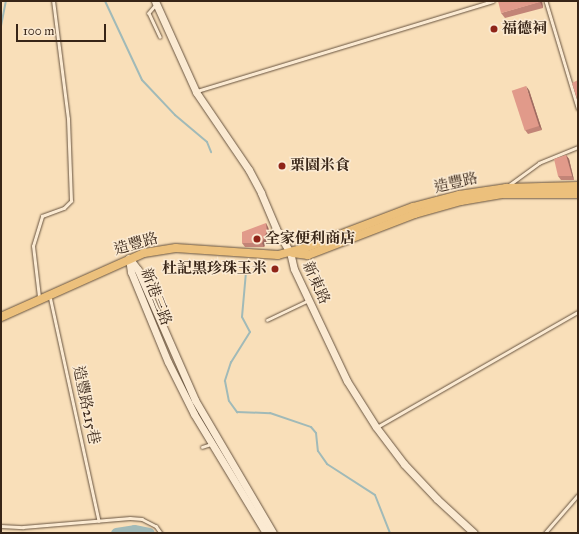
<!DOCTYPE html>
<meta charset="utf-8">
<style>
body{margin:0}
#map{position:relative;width:579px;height:534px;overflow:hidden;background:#f9dfb9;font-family:"IM FELL Great Primer","Noto Serif TC",serif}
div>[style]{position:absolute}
.stream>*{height:2px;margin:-1px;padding:0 1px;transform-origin:1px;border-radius:1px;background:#a1bab8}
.river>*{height:11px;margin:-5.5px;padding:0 5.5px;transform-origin:5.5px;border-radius:5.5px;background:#a1bab8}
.roads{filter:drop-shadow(0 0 1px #685440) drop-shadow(0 0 1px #685440)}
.lane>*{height:2.5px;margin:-1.25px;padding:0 1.25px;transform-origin:1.25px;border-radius:1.25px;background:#fbead2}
.secondary>*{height:7px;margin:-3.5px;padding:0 3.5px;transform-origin:3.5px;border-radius:3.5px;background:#fbead2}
.primary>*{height:8px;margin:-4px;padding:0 4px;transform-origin:4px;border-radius:4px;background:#ecc07c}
.wall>*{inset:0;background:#c28477}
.shaded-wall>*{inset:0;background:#9e6c61}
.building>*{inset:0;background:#e19a8a;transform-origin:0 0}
.dots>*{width:11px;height:11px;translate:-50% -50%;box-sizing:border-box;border:2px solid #fbead2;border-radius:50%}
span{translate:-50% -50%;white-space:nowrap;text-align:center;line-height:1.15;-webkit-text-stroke:3px #fbead2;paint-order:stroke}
.poi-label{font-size:15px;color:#382517;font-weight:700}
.left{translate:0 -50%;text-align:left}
.right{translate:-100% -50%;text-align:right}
.street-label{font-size:15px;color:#382517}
.frame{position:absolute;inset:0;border:2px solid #382517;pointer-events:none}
.scale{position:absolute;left:16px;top:24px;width:90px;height:18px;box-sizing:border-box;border:2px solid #382517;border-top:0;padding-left:5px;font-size:12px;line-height:14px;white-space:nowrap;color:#382517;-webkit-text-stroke:3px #fbead2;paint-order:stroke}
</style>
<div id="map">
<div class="stream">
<div style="left:105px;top:1px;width:87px;rotate:64.9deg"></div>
<div style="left:142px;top:80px;width:48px;rotate:46.7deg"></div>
<div style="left:175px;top:115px;width:42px;rotate:40.2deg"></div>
<div style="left:207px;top:142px;width:11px;rotate:68deg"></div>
<div style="left:1px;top:26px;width:25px;rotate:-79deg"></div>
<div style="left:246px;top:272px;width:45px;rotate:95.1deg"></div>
<div style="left:242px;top:317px;width:17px;rotate:62deg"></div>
<div style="left:250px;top:332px;width:36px;rotate:122deg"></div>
<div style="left:231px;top:362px;width:20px;rotate:108deg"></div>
<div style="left:225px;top:381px;width:20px;rotate:79deg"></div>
<div style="left:229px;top:401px;width:14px;rotate:54deg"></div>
<div style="left:237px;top:412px;width:33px;rotate:2deg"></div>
<div style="left:270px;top:413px;width:43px;rotate:18.9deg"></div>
<div style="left:311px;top:427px;width:8px;rotate:50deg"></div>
<div style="left:316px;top:433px;width:18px;rotate:84deg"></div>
<div style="left:318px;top:451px;width:16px;rotate:55deg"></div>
<div style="left:327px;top:464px;width:57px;rotate:32.9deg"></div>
<div style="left:375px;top:495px;width:41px;rotate:68.5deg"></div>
</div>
<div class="river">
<div style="left:116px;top:533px;width:18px;rotate:-9deg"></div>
<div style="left:134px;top:530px;width:15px;rotate:11deg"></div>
</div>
<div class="roads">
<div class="lane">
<div style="left:546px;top:1px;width:112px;rotate:73.3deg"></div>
<div style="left:156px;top:5px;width:11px;rotate:131deg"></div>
<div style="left:149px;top:13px;width:26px;rotate:65deg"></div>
<div style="left:197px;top:91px;width:309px;rotate:-16.9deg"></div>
<div style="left:509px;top:185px;width:37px;rotate:-36deg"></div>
<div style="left:539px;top:163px;width:42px;rotate:-22.3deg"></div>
<div style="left:50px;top:296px;width:230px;rotate:77.7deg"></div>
<div style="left:39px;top:297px;width:51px;rotate:-96.7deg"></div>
<div style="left:33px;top:246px;width:31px;rotate:-73deg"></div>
<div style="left:42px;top:216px;width:23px;rotate:-20deg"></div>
<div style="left:64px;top:208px;width:10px;rotate:-45deg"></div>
<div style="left:71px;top:201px;width:82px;rotate:-92.1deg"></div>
<div style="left:68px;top:119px;width:119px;rotate:-97.2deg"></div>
<div style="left:267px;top:320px;width:47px;rotate:-25.5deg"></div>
<div style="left:377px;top:427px;width:232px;rotate:-29.8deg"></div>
<div style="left:202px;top:447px;width:9px;rotate:-18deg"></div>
<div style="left:1px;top:526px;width:22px;rotate:3deg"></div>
<div style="left:23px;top:527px;width:107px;rotate:-4.8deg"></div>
<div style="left:130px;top:518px;width:12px;rotate:5deg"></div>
<div style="left:142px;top:519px;width:16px;rotate:27deg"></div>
<div style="left:156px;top:526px;width:9px;rotate:54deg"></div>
<div style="left:545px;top:533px;width:50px;rotate:-49deg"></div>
</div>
<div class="secondary">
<div style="left:155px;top:1px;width:100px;rotate:65.7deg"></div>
<div style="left:196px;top:92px;width:94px;rotate:55.8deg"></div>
<div style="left:249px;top:170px;width:26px;rotate:62deg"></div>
<div style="left:261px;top:193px;width:39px;rotate:67deg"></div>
<div style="left:276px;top:229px;width:27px;rotate:59deg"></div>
<div style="left:290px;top:252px;width:17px;rotate:77deg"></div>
<div style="left:294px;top:269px;width:124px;rotate:64.7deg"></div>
<div style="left:347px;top:381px;width:54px;rotate:57.8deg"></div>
<div style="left:376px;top:427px;width:46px;rotate:52.9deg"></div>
<div style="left:404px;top:464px;width:48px;rotate:46.7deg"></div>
<div style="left:437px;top:499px;width:50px;rotate:42.6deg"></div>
<div style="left:129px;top:258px;width:15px;rotate:53deg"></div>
<div style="left:138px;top:270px;width:142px;rotate:66.3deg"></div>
<div style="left:195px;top:400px;width:154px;rotate:59.6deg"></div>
<div style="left:129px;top:258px;width:14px;rotate:82deg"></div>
<div style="left:131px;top:272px;width:97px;rotate:67.7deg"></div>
<div style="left:168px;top:362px;width:58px;rotate:63.4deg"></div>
<div style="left:194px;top:414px;width:139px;rotate:58.8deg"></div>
</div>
<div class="primary">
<div style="left:293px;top:253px;width:15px;rotate:8deg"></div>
<div style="left:308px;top:255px;width:115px;rotate:-21deg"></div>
<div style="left:415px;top:214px;width:48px;rotate:-15.8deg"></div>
<div style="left:461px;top:201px;width:43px;rotate:-9.5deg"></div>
<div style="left:503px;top:194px;width:75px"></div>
<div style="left:1px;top:317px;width:157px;rotate:-24.1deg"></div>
<div style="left:144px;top:253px;width:32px;rotate:-9deg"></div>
<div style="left:176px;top:248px;width:102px;rotate:3.9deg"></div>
<div style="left:278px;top:255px;width:28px;rotate:-15deg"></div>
<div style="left:305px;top:248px;width:116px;rotate:-20.8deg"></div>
<div style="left:413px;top:207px;width:48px;rotate:-14.6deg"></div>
<div style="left:459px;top:195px;width:48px;rotate:-8.5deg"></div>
<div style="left:506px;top:188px;width:72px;rotate:-1.6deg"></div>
</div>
</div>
<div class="wall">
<div style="clip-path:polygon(542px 1px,543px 8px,505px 18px,501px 13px)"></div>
<div style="clip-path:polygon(529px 90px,542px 130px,528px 134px,525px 130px)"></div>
<div style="clip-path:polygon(566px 155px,569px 159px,574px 180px,561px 180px,558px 176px)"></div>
<div style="clip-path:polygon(268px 227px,270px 235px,264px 247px,245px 247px,242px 243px)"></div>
</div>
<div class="shaded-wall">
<div style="clip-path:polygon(539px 1px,542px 1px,543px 8px,540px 2px)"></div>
<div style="clip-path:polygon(526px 86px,529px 90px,542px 130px,539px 126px)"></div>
<div style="clip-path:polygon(566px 155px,569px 159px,574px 180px,572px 176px)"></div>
<div style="clip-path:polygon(266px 223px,268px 227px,270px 235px,264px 247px,262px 243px)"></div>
</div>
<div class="building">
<div style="clip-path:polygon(498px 1px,539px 1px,540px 2px,501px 13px)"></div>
<div style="clip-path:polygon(578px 80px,578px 102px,572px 83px)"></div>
<div style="left:526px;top:86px;width:42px;height:15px;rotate:72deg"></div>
<div style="clip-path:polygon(566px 155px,572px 176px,558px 176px,554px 159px)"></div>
<div style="clip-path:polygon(266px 223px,267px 231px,262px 243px,242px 243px,242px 232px)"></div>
</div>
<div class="dots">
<div style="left:494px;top:29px;background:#8f2418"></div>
<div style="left:282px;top:166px;background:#8f2418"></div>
<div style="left:257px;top:239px;background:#8f2418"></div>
<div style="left:275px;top:269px;background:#8f2418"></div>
</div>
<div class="poi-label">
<span class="left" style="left:502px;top:29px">福德祠</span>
<span class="left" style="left:290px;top:166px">栗園米食</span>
<span class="left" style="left:265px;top:239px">全家便利商店</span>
<span class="right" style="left:267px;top:269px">杜記黑珍珠玉米</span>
</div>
<div class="street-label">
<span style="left:456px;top:183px;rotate:-13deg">造豐路</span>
<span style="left:136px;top:244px;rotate:-16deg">造豐路</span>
<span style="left:316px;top:283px;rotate:66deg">新東路</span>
<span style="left:156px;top:297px;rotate:69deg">新港三路</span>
<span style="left:86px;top:405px;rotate:78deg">造豐路215巷</span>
</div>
<div class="frame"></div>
<div class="scale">100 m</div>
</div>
